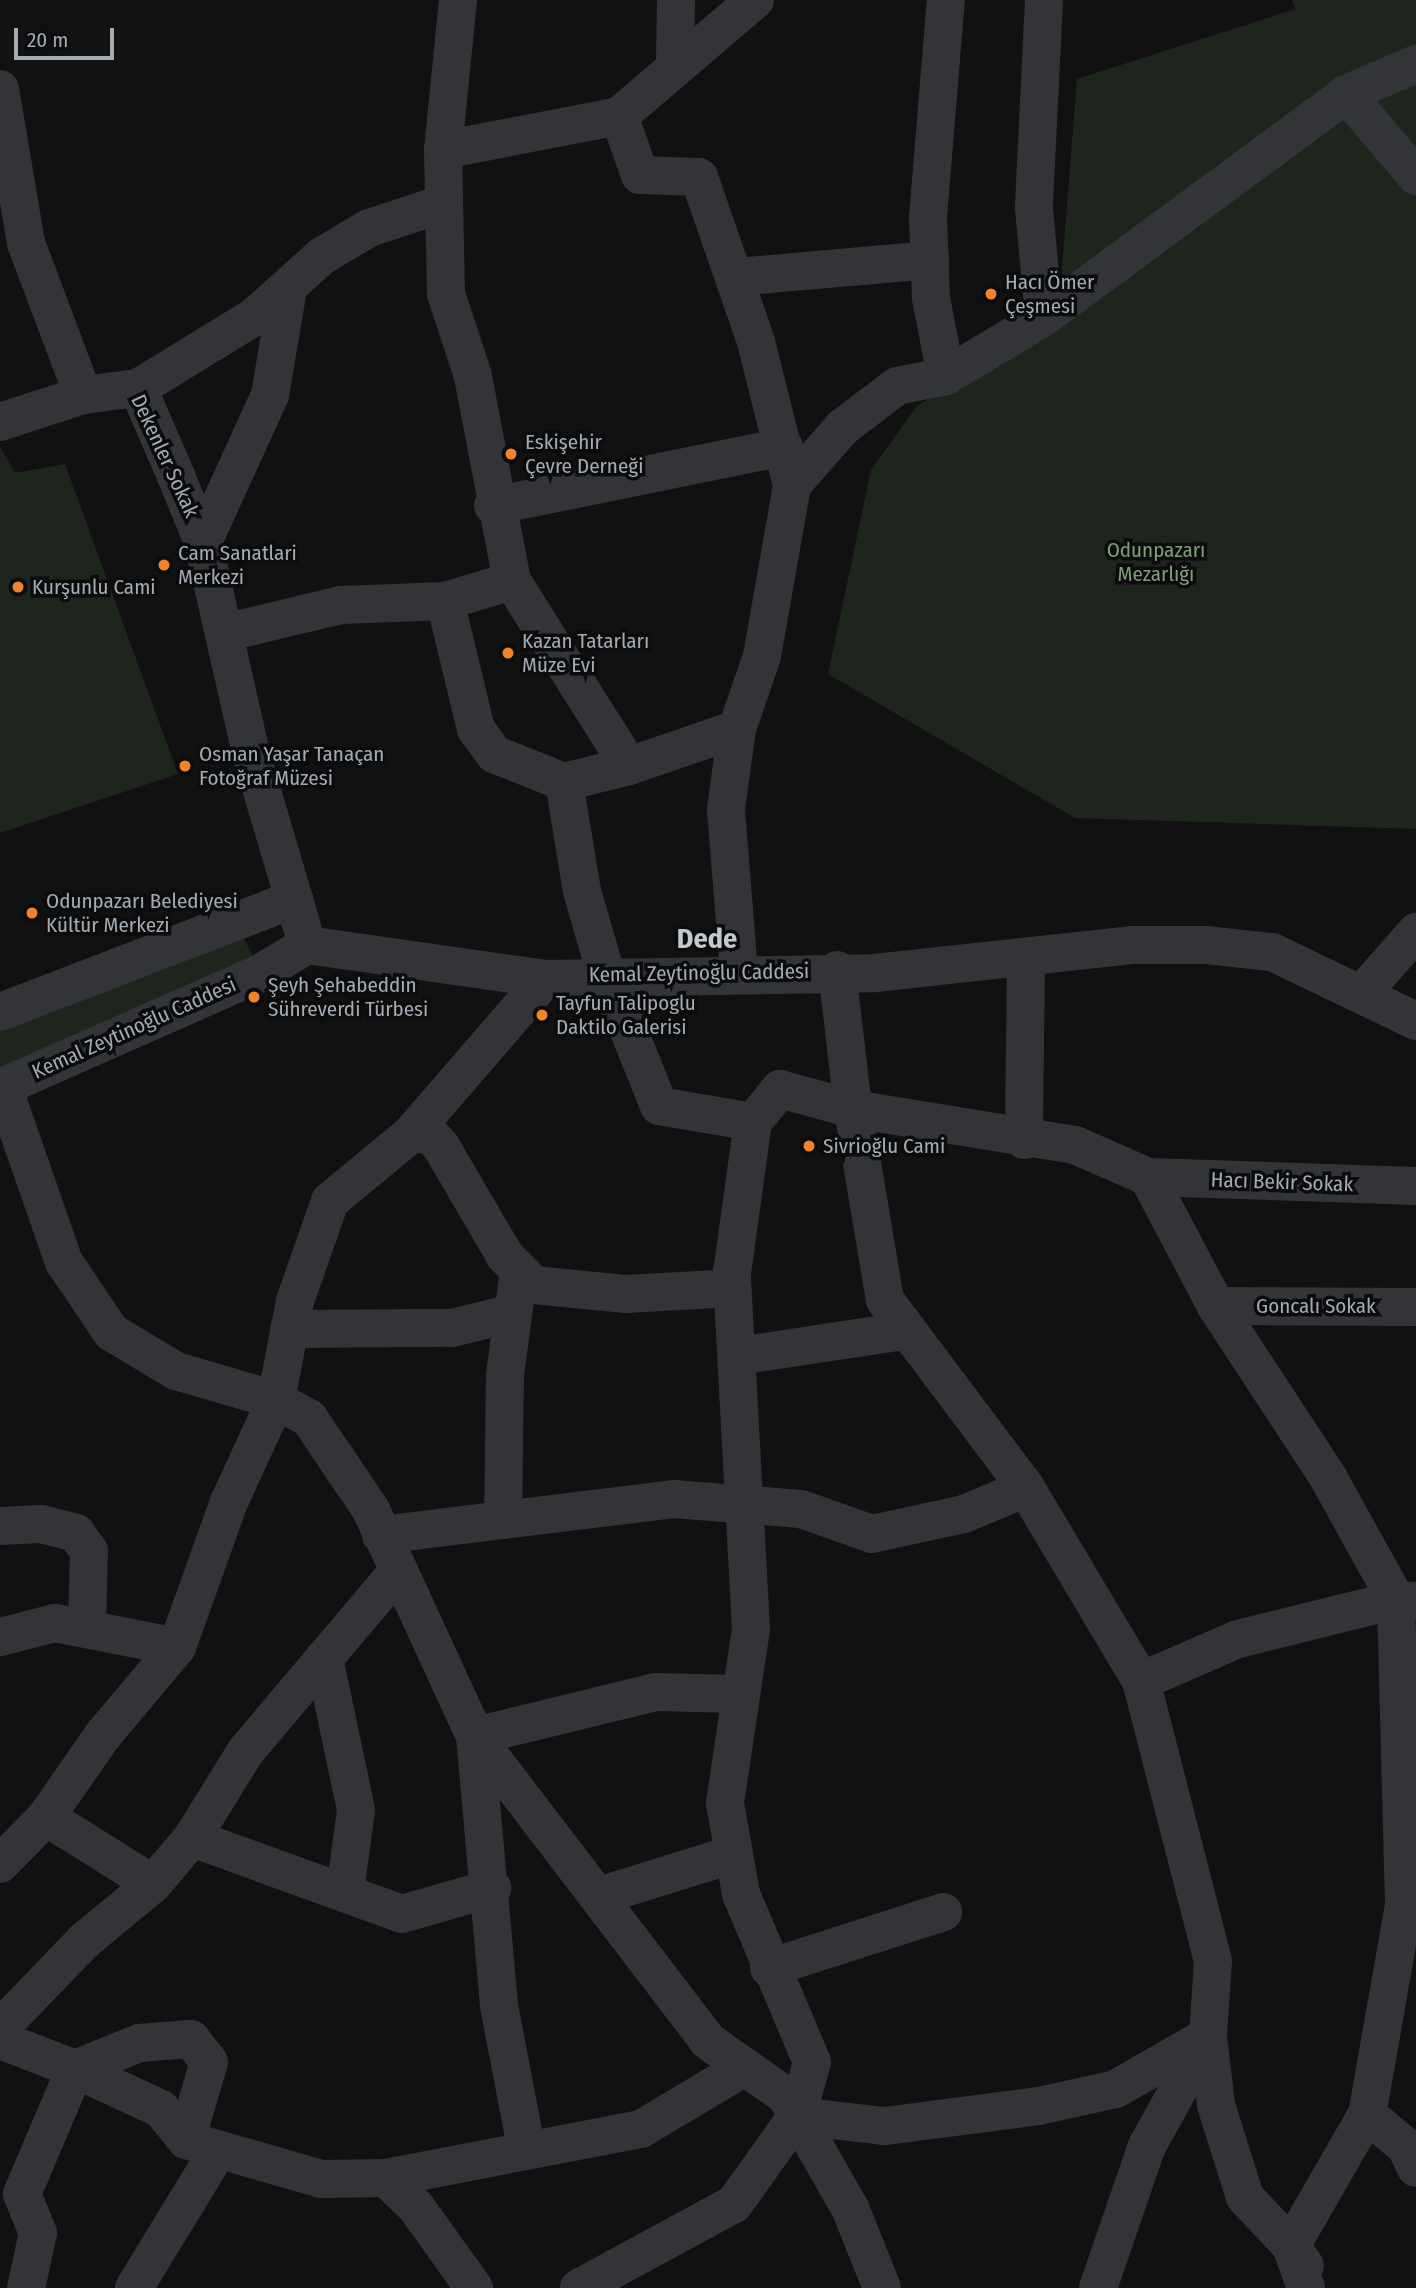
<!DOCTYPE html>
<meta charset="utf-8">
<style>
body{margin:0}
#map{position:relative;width:1416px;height:2288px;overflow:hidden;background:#111112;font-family:"Fira Sans Condensed",sans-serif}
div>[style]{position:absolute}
.green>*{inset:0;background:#1e251d}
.minor>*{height:38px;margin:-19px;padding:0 19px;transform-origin:19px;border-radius:19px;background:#323437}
.tertiary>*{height:38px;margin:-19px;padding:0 19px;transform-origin:19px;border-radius:19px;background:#323437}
.dots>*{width:19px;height:19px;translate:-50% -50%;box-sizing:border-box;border:4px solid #0c0c0d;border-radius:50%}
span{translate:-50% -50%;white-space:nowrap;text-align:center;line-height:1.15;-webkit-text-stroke:7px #0c0c0d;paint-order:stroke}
.poi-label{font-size:21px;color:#a2abb3}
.left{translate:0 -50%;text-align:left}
.street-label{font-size:21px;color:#a2abb3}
.park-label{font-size:21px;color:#7e9f78}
.district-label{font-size:28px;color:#c3c9cf;font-weight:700}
.scale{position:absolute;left:14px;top:28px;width:100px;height:32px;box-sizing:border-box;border:4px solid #a2abb3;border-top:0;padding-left:9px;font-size:21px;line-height:24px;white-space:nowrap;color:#a2abb3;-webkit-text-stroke:5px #0c0c0d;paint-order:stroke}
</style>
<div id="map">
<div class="green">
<div style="clip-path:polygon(1292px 0,1416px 0,1416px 829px,1075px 818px,828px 674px,871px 470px,917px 406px,1058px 318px,1077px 79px,1295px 9px)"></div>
<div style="clip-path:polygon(0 446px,15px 473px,65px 464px,178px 774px,0 833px)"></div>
<div style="clip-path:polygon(241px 933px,260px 970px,0 1082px,0 1031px)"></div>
</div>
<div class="minor">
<div style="left:1044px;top:0;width:208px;rotate:92.8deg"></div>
<div style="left:1034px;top:208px;width:109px;rotate:84.8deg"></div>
<div style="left:675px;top:62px;width:62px;rotate:-89.1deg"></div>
<div style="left:0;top:89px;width:156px;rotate:80.4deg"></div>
<div style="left:26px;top:243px;width:162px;rotate:69.4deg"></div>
<div style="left:83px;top:395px;width:87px;rotate:162deg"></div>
<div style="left:1346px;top:94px;width:108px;rotate:49.5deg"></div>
<div style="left:619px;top:116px;width:179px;rotate:-40.5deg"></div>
<div style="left:443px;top:150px;width:151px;rotate:-84.3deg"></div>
<div style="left:736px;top:277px;width:195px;rotate:-5deg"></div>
<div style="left:946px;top:376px;width:79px;rotate:-100.9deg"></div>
<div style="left:931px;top:298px;width:81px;rotate:-92.1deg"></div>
<div style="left:928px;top:217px;width:218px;rotate:-85.3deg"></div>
<div style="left:138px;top:388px;width:136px;rotate:-31.5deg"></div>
<div style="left:254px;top:317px;width:91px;rotate:-41.9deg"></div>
<div style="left:322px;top:256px;width:55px;rotate:-30.8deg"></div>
<div style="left:369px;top:228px;width:77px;rotate:-18.2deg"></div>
<div style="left:83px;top:395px;width:55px;rotate:-7.3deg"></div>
<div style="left:138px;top:388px;width:96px;rotate:66.6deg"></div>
<div style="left:176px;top:476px;width:71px;rotate:67.8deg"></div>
<div style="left:203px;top:542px;width:217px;rotate:77.2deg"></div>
<div style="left:251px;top:754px;width:151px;rotate:73.5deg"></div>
<div style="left:493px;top:506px;width:297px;rotate:-11.5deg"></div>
<div style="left:203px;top:542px;width:162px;rotate:-65.5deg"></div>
<div style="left:270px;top:395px;width:108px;rotate:-80.4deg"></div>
<div style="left:445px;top:601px;width:132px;rotate:76.4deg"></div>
<div style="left:476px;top:729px;width:31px;rotate:54deg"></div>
<div style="left:494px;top:754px;width:75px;rotate:21.8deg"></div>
<div style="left:224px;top:633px;width:120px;rotate:-13.5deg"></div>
<div style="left:341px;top:605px;width:104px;rotate:-2.2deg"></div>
<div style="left:445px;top:601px;width:70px;rotate:-16.6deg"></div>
<div style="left:737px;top:729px;width:114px;rotate:161.1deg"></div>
<div style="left:629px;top:766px;width:219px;rotate:-122.3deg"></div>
<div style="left:512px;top:581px;width:209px;rotate:-100.8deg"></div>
<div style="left:473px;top:376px;width:86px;rotate:-108.2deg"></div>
<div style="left:446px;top:294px;width:144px;rotate:-91.2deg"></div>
<div style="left:443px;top:150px;width:179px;rotate:-10.9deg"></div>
<div style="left:619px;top:116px;width:63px;rotate:70.4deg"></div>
<div style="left:640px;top:175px;width:59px;rotate:1.9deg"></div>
<div style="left:699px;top:177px;width:175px;rotate:70.9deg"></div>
<div style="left:756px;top:342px;width:147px;rotate:75.9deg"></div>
<div style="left:629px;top:766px;width:67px;rotate:166.2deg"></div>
<div style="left:564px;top:782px;width:110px;rotate:80.6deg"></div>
<div style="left:582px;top:891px;width:86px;rotate:73.9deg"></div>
<div style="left:606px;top:974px;width:142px;rotate:68.1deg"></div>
<div style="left:659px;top:1106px;width:95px;rotate:9.7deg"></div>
<div style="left:837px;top:970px;width:140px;rotate:83.4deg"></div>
<div style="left:853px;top:1109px;width:225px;rotate:9.2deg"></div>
<div style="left:1075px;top:1145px;width:80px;rotate:23.7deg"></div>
<div style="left:1148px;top:1177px;width:146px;rotate:62.2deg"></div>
<div style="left:1216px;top:1306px;width:207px;rotate:56.8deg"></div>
<div style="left:1329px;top:1479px;width:138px;rotate:61deg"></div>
<div style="left:1396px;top:1600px;width:305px;rotate:88.5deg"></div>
<div style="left:1404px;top:1905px;width:212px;rotate:100deg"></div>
<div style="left:1367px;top:2114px;width:152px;rotate:119.9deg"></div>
<div style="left:1291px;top:2246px;width:24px;rotate:55deg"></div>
<div style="left:739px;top:972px;width:164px;rotate:-94.6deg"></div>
<div style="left:726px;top:809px;width:81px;rotate:-82.2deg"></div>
<div style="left:737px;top:729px;width:77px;rotate:-71.1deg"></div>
<div style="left:762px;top:656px;width:174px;rotate:-80deg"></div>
<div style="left:792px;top:485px;width:77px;rotate:-48.7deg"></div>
<div style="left:843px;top:427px;width:68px;rotate:-37.2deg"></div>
<div style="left:897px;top:386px;width:50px;rotate:-11.5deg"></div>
<div style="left:946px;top:376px;width:114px;rotate:-31deg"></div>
<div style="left:1044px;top:317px;width:375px;rotate:-36.4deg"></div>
<div style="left:1346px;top:94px;width:76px;rotate:-23.2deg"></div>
<div style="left:1364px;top:991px;width:79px;rotate:-48.6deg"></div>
<div style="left:0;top:1012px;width:315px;rotate:-21deg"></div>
<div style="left:294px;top:899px;width:48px;rotate:74.2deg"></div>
<div style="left:3px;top:1087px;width:185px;rotate:70.8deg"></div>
<div style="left:64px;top:1262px;width:84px;rotate:56.1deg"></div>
<div style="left:111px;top:1332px;width:76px;rotate:31deg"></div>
<div style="left:176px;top:1371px;width:104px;rotate:16.2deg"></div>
<div style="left:276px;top:1400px;width:38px;rotate:29deg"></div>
<div style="left:309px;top:1418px;width:111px;rotate:56deg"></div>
<div style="left:371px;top:1510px;width:249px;rotate:65.3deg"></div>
<div style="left:475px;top:1736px;width:384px;rotate:52.6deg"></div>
<div style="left:708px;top:2041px;width:95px;rotate:35.2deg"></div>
<div style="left:786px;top:2096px;width:129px;rotate:60.3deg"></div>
<div style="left:850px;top:2208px;width:86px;rotate:68.2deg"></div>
<div style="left:411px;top:1134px;width:205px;rotate:-49.2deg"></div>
<div style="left:1024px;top:1140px;width:180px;rotate:-89.4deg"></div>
<div style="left:1148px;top:1177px;width:268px;rotate:1.9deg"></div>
<div style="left:1216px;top:1306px;width:200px;rotate:0.3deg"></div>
<div style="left:289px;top:1329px;width:163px;rotate:-0.4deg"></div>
<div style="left:452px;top:1328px;width:63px;rotate:-13.8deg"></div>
<div style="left:738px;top:1356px;width:168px;rotate:-8.6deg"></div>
<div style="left:503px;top:1520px;width:145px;rotate:-89.2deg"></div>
<div style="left:505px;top:1375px;width:106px;rotate:-82.4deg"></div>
<div style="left:0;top:1526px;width:41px;rotate:-2.8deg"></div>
<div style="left:41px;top:1524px;width:36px;rotate:14deg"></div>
<div style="left:76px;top:1533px;width:22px;rotate:54deg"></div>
<div style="left:89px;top:1551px;width:77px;rotate:91.5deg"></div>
<div style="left:381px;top:1535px;width:295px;rotate:-7deg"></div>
<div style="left:674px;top:1499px;width:127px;rotate:4.5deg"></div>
<div style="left:801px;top:1509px;width:75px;rotate:19.4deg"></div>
<div style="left:872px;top:1534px;width:94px;rotate:-12.3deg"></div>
<div style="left:964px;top:1514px;width:67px;rotate:-22.8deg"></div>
<div style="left:0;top:1637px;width:57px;rotate:-14.3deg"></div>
<div style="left:55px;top:1623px;width:124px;rotate:11.1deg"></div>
<div style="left:324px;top:1658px;width:155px;rotate:78.1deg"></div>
<div style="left:356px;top:1810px;width:82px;rotate:97.7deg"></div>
<div style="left:46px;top:1817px;width:126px;rotate:32.1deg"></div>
<div style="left:192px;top:1838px;width:223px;rotate:19.9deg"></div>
<div style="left:402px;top:1914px;width:94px;rotate:-16.1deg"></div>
<div style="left:0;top:1864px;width:66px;rotate:-45.6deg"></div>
<div style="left:46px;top:1817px;width:100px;rotate:-55.2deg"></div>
<div style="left:103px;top:1735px;width:115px;rotate:-49.9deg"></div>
<div style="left:177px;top:1647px;width:154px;rotate:-70.3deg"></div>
<div style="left:229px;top:1502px;width:112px;rotate:-65.3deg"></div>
<div style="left:276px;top:1400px;width:101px;rotate:-79.1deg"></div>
<div style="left:295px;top:1301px;width:106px;rotate:-70.7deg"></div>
<div style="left:330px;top:1201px;width:105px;rotate:-39.6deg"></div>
<div style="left:411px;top:1134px;width:19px"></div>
<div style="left:430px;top:1134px;width:18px;rotate:49deg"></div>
<div style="left:442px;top:1148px;width:125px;rotate:59.7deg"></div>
<div style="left:505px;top:1256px;width:41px;rotate:45deg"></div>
<div style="left:534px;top:1285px;width:92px;rotate:5.6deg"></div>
<div style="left:626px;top:1294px;width:106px;rotate:-3.2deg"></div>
<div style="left:599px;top:1896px;width:141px;rotate:-17.3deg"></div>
<div style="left:769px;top:1968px;width:183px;rotate:-17.8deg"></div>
<div style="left:0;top:2028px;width:121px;rotate:-46deg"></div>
<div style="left:84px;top:1941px;width:89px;rotate:-39.6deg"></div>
<div style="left:153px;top:1884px;width:60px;rotate:-49.7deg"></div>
<div style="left:192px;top:1838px;width:102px;rotate:-58.2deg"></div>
<div style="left:246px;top:1751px;width:236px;rotate:-49.8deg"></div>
<div style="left:0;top:2040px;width:80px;rotate:21.1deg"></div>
<div style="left:75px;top:2069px;width:69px;rotate:-22.1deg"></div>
<div style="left:139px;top:2043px;width:52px;rotate:-4.4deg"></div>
<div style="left:191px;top:2039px;width:29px;rotate:52deg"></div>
<div style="left:209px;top:2062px;width:81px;rotate:106.4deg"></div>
<div style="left:186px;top:2140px;width:141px;rotate:16.1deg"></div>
<div style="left:321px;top:2179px;width:65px;rotate:-0.9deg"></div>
<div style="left:386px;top:2178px;width:260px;rotate:-10.9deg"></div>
<div style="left:641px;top:2129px;width:121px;rotate:-30.8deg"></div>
<div style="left:1367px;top:2114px;width:51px;rotate:40.2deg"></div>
<div style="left:1406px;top:2147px;width:23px;rotate:65deg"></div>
<div style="left:526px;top:2147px;width:145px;rotate:-100.8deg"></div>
<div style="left:499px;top:2005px;width:270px;rotate:-95.1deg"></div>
<div style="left:475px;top:1736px;width:185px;rotate:-13.7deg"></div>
<div style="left:655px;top:1692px;width:83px;rotate:1.4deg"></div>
<div style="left:386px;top:2178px;width:42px;rotate:44deg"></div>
<div style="left:416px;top:2207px;width:100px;rotate:54.4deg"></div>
<div style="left:26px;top:2288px;width:56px;rotate:-77.7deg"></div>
<div style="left:38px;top:2233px;width:42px;rotate:-112.3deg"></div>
<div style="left:22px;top:2194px;width:136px;rotate:-67deg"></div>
<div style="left:75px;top:2069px;width:95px;rotate:24.9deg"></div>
<div style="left:161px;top:2109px;width:40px;rotate:51deg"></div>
<div style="left:134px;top:2288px;width:159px;rotate:-58.6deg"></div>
<div style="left:579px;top:2288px;width:176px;rotate:-28.5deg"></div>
<div style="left:734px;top:2204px;width:108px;rotate:-54.4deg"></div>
<div style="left:1098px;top:2288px;width:150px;rotate:-71deg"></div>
<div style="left:1147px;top:2146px;width:126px;rotate:-61deg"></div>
<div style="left:1208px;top:2036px;width:75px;rotate:-86.2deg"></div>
<div style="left:1213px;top:1961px;width:289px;rotate:-104.4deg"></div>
<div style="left:1306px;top:2288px;width:45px;rotate:-109.7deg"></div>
<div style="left:1291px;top:2246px;width:67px;rotate:-133.2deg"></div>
<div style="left:1245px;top:2197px;width:96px;rotate:-107.5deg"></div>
<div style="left:1216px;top:2105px;width:69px;rotate:-96.6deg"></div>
<div style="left:1208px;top:2036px;width:106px;rotate:150.1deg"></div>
<div style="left:1116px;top:2089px;width:79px;rotate:167.6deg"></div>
<div style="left:1039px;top:2106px;width:156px;rotate:172.6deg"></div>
<div style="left:884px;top:2126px;width:88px;rotate:-173.4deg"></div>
<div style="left:797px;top:2116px;width:56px;rotate:-74.5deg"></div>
<div style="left:812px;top:2062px;width:182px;rotate:-112.9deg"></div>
<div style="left:741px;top:1894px;width:92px;rotate:-100deg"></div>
<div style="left:725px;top:1803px;width:176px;rotate:-81.5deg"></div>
<div style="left:751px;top:1629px;width:357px;rotate:-93.1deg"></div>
<div style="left:732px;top:1273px;width:152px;rotate:-82.1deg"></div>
<div style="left:753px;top:1122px;width:43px;rotate:-50.7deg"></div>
<div style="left:780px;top:1089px;width:76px;rotate:15.3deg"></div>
<div style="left:853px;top:1109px;width:194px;rotate:80.5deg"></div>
<div style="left:885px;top:1300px;width:235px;rotate:53.1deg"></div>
<div style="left:1026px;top:1488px;width:225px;rotate:59.2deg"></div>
<div style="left:1141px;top:1681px;width:106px;rotate:-23.4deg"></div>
<div style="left:1238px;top:1639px;width:163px;rotate:-13.9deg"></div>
<div style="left:1396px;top:1600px;width:20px;rotate:3deg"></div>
</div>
<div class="tertiary">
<div style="left:0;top:1088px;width:283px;rotate:-23.8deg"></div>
<div style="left:259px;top:974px;width:56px;rotate:-31.1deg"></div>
<div style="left:307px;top:945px;width:240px;rotate:8.1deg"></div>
<div style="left:545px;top:979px;width:330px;rotate:-1deg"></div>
<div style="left:875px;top:973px;width:258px;rotate:-6.2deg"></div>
<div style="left:1131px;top:945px;width:75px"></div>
<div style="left:1206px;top:945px;width:66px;rotate:6.1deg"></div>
<div style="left:1272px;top:952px;width:160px;rotate:25.6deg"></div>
</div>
<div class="dots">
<div style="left:991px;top:294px;background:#f38328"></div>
<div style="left:511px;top:454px;background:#f38328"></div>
<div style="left:164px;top:565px;background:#f38328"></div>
<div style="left:18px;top:587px;background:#f38328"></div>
<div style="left:508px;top:653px;background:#f38328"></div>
<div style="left:185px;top:766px;background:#f38328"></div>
<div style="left:32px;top:913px;background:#f38328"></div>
<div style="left:254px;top:997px;background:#f38328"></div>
<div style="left:542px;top:1015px;background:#f38328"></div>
<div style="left:809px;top:1146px;background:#f38328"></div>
</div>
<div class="poi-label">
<span class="left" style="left:1005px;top:294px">Hacı Ömer<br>Çeşmesi</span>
<span class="left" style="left:525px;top:454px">Eskişehir<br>Çevre Derneği</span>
<span class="left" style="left:178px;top:565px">Cam Sanatlari<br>Merkezi</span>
<span class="left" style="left:32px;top:587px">Kurşunlu Cami</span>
<span class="left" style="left:522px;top:653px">Kazan Tatarları<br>Müze Evi</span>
<span class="left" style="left:199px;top:766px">Osman Yaşar Tanaçan<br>Fotoğraf Müzesi</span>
<span class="left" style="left:46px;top:913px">Odunpazarı Belediyesi<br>Kültür Merkezi</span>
<span class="left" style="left:268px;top:997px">Şeyh Şehabeddin<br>Sühreverdi Türbesi</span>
<span class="left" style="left:556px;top:1015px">Tayfun Talipoglu<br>Daktilo Galerisi</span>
<span class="left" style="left:823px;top:1146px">Sivrioğlu Cami</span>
</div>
<div class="street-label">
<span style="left:165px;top:456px;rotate:65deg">Dekenler Sokak</span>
<span style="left:699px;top:973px;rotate:-1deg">Kemal Zeytinoğlu Caddesi</span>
<span style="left:134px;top:1028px;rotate:-24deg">Kemal Zeytinoğlu Caddesi</span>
<span style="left:1282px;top:1182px;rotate:2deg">Hacı Bekir Sokak</span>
<span style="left:1316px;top:1306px">Goncalı Sokak</span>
</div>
<div class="park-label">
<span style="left:1156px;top:562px">Odunpazarı<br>Mezarlığı</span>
</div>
<div class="district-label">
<span style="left:707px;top:939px">Dede</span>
</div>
<div class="scale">20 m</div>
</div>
